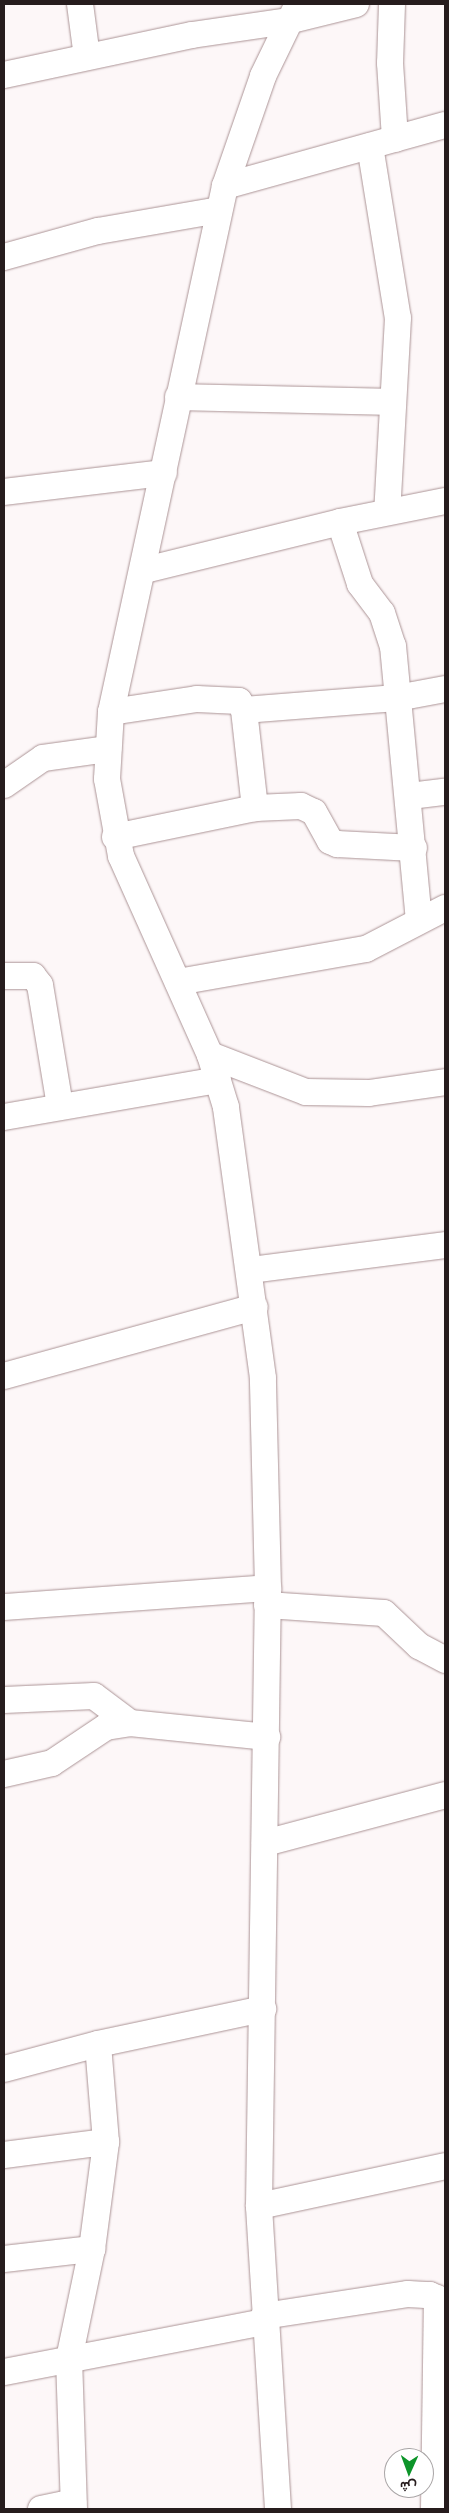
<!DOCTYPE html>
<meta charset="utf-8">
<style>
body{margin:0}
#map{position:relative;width:449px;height:2513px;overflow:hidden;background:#fdf7f8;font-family:"Titillium Web",Vazirmatn,sans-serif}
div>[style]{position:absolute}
.roads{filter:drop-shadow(0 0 1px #ac9496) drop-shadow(0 0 1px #ac9496)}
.minor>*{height:26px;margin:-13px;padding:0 13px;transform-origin:13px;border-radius:13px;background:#fff}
span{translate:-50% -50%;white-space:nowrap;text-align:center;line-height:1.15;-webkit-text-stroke:4px #fff;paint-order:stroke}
.frame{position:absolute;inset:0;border:5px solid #261c1d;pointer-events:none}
.north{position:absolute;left:384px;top:2448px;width:50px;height:50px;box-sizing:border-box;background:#fff;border:1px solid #a8a4a5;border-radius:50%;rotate:182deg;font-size:14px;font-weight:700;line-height:20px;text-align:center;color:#261c1d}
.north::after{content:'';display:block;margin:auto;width:18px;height:22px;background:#0d952a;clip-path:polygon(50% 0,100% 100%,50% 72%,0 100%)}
</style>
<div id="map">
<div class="roads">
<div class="minor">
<div style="left:80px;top:4px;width:53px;rotate:82.5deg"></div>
<div style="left:392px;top:4px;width:59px;rotate:91.9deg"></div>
<div style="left:390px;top:63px;width:76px;rotate:86.2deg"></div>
<div style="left:4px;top:75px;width:192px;rotate:-12deg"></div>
<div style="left:192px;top:35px;width:97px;rotate:-8.3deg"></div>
<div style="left:288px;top:21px;width:70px;rotate:-14deg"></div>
<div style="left:370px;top:146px;width:174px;rotate:80.8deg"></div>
<div style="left:398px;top:318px;width:194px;rotate:93.2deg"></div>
<div style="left:225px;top:186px;width:228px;rotate:-15.5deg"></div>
<div style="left:4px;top:257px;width:98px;rotate:-15.5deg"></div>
<div style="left:98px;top:231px;width:123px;rotate:-9.8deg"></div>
<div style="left:178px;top:397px;width:215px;rotate:1.3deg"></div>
<div style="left:4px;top:492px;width:161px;rotate:-6.8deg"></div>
<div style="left:340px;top:522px;width:65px;rotate:72.1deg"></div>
<div style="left:360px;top:584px;width:36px;rotate:53deg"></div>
<div style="left:382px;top:613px;width:35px;rotate:72deg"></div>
<div style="left:393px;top:646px;width:275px;rotate:84.6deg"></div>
<div style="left:145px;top:570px;width:201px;rotate:-13.8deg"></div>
<div style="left:340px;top:522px;width:107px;rotate:-11.3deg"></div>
<div style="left:244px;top:710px;width:153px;rotate:-4.5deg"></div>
<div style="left:397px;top:698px;width:49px;rotate:-10.6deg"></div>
<div style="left:111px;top:712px;width:87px;rotate:-8.6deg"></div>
<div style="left:197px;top:699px;width:42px;rotate:2.7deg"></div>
<div style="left:239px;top:701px;width:10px;rotate:61deg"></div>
<div style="left:244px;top:710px;width:99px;rotate:83.6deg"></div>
<div style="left:4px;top:785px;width:47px;rotate:-34.7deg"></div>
<div style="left:43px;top:758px;width:66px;rotate:-7.9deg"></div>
<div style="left:410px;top:796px;width:35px;rotate:-7deg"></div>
<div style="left:115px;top:837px;width:143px;rotate:-11.7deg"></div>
<div style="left:255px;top:808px;width:46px;rotate:-2.5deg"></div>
<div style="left:301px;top:806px;width:14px;rotate:25deg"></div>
<div style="left:314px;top:812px;width:33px;rotate:61deg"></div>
<div style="left:330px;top:841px;width:8px;rotate:23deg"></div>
<div style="left:337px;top:844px;width:77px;rotate:3deg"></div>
<div style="left:4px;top:976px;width:29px"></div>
<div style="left:33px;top:976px;width:11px;rotate:52deg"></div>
<div style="left:40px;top:985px;width:123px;rotate:80.6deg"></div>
<div style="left:178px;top:982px;width:191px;rotate:-10deg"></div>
<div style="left:366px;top:949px;width:89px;rotate:-27.4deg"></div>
<div style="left:210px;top:1055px;width:103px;rotate:21.1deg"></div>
<div style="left:306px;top:1092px;width:63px;rotate:0.9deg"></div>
<div style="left:369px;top:1093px;width:77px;rotate:-8.2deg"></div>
<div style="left:4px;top:1117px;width:217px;rotate:-9.8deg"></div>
<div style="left:251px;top:1270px;width:196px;rotate:-7.3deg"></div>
<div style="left:4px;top:1376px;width:260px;rotate:-15.4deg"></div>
<div style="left:267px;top:1605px;width:117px;rotate:3.9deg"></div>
<div style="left:384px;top:1613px;width:48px;rotate:43.3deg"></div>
<div style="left:419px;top:1646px;width:30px;rotate:28deg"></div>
<div style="left:4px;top:1607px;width:265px;rotate:-4.1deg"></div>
<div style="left:4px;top:1700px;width:90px;rotate:-2.5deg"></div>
<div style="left:94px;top:1696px;width:45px;rotate:36.9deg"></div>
<div style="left:4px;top:1774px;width:49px;rotate:-12.9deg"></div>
<div style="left:52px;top:1763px;width:65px;rotate:-33.7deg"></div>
<div style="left:106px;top:1727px;width:24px;rotate:-9deg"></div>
<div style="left:130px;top:1723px;width:138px;rotate:5.8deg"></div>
<div style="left:265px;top:1843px;width:186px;rotate:-14.9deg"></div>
<div style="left:4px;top:2069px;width:97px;rotate:-14.9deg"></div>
<div style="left:98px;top:2044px;width:169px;rotate:-12deg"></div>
<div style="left:4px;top:2155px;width:103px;rotate:-7.3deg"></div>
<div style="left:259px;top:2206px;width:190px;rotate:-12.1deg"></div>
<div style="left:4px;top:2259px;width:89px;rotate:-6.5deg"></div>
<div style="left:264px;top:2316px;width:146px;rotate:-8.7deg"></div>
<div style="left:408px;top:2294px;width:22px;rotate:3deg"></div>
<div style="left:430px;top:2295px;width:17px;rotate:25deg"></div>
<div style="left:4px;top:2372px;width:265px;rotate:-10.9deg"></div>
<div style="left:41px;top:2509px;width:33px;rotate:-12deg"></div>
<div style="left:74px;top:2509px;width:150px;rotate:-91.9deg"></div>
<div style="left:69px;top:2359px;width:112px;rotate:-78.2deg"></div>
<div style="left:92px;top:2249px;width:108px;rotate:-82.5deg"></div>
<div style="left:106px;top:2142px;width:98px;rotate:-94.7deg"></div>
<div style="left:278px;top:2509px;width:304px;rotate:-93.6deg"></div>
<div style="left:259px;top:2206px;width:618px;rotate:-89.17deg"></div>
<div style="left:268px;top:1588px;width:210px;rotate:-91.4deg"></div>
<div style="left:263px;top:1378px;width:274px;rotate:-97.8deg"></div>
<div style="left:226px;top:1107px;width:54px;rotate:-107.1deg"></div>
<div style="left:210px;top:1055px;width:218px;rotate:-114.1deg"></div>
<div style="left:121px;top:856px;width:78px;rotate:-100.3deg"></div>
<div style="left:107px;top:779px;width:67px;rotate:-86.6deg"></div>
<div style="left:111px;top:712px;width:538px;rotate:-77.77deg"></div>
<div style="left:225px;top:186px;width:116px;rotate:-70.9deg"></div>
<div style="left:263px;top:76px;width:80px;rotate:-64.1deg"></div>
<div style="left:434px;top:2509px;width:211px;rotate:-89.2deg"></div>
</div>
</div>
<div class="frame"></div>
<div class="north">ش</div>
</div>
